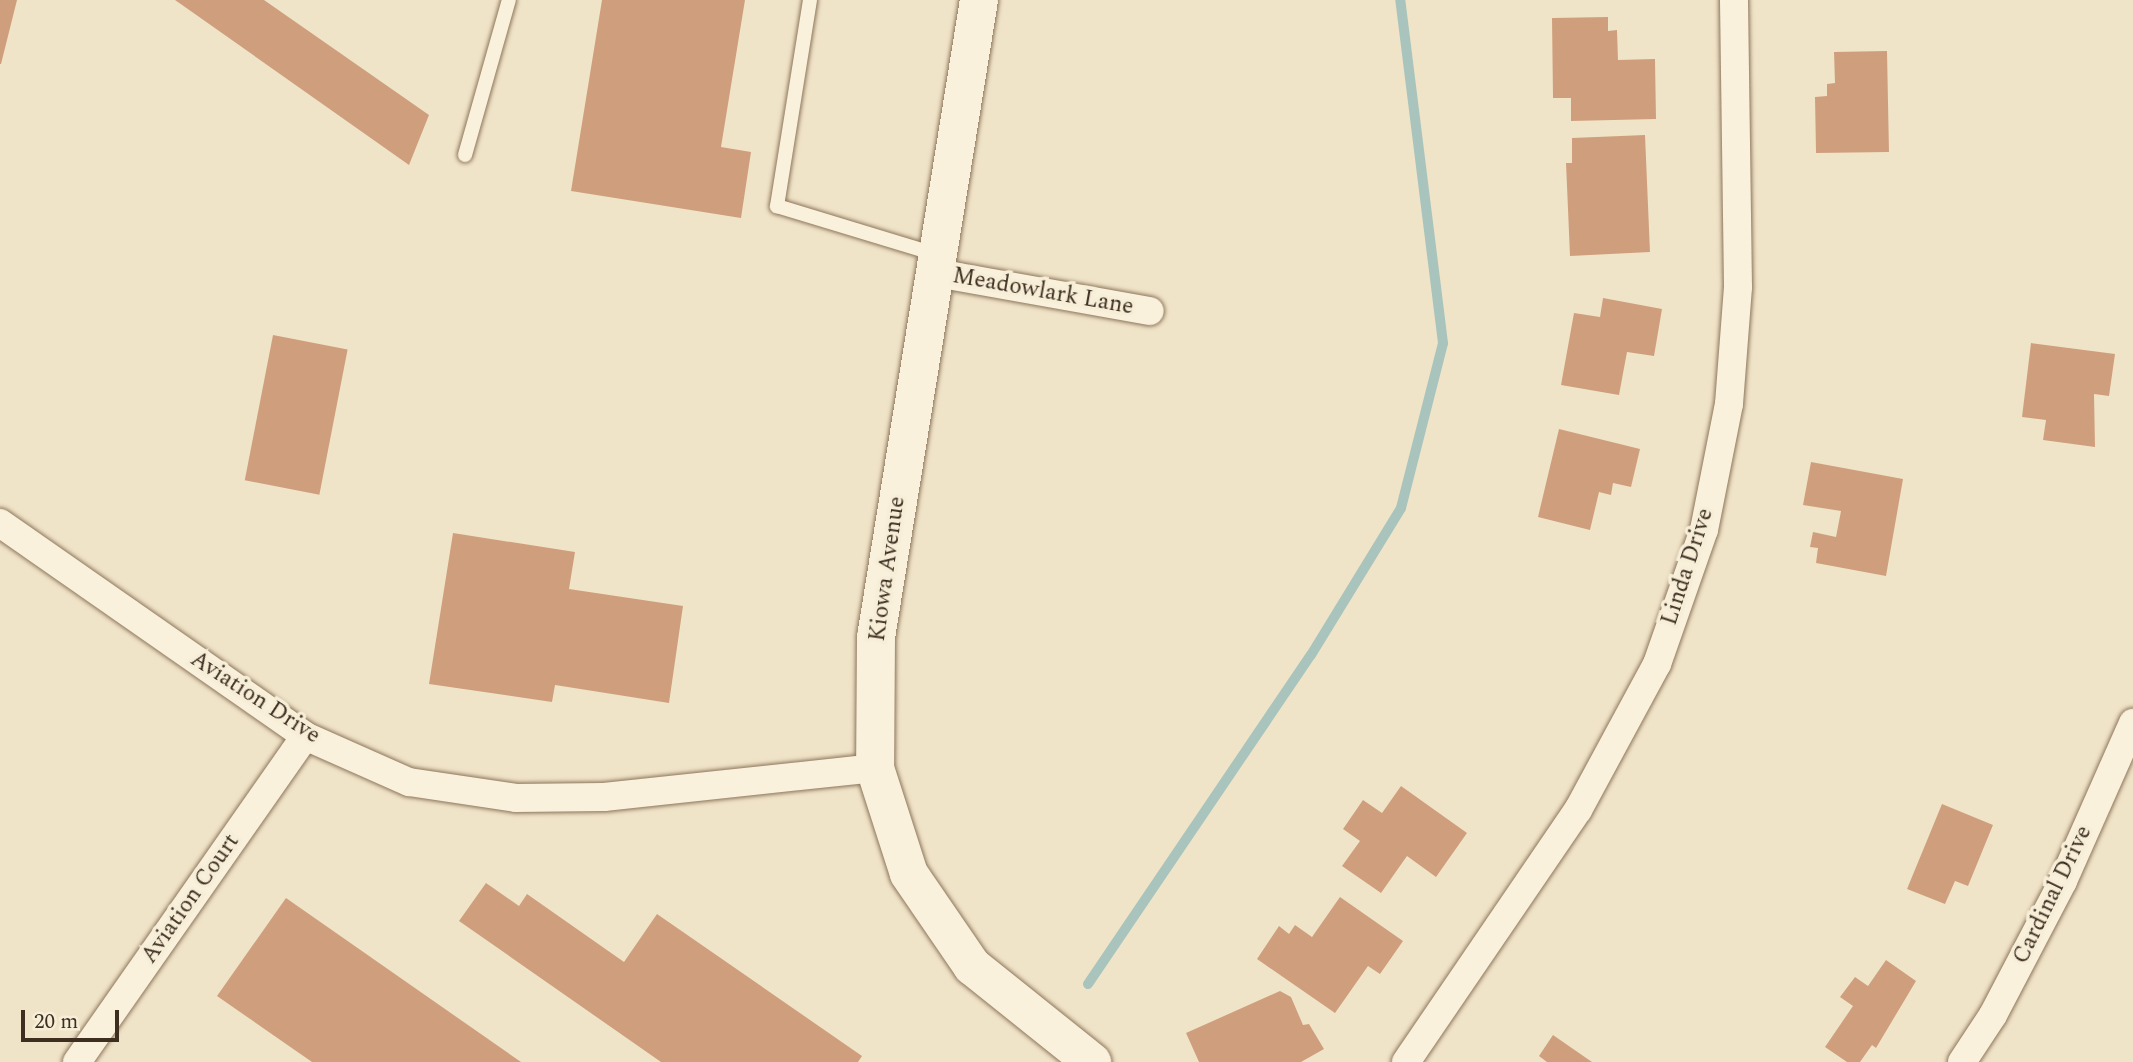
<!DOCTYPE html>
<style>
body{margin:0}
#map{position:relative;width:2133px;height:1062px;overflow:hidden;background:#f0e4c8;font-family:Spectral,serif}
div>[style]{position:absolute}
.stream>*{height:10px;margin:-5px;padding:0 5px;transform-origin:5px;border-radius:5px;background:#a9c4bc}
.building>*{inset:0;background:#cf9f7d;transform-origin:0 0}
.roads{filter:drop-shadow(0 0 2px #8d765c) drop-shadow(0 0 2px #8d765c)}
.lane>*{height:14px;margin:-7px;padding:0 7px;transform-origin:7px;border-radius:7px;background:#faf1dc}
.street>*{height:28px;margin:-14px;padding:0 14px;transform-origin:14px;border-radius:14px;background:#faf1dc}
.secondary>*{height:38px;margin:-19px;padding:0 19px;transform-origin:19px;border-radius:19px;background:#faf1dc}
span{translate:-50% -50%;white-space:nowrap;text-align:center;line-height:1.15;-webkit-text-stroke:7px #f7eed8;paint-order:stroke}
.street-label{font-size:23px;color:#3d2e20}
.scale{position:absolute;left:21px;top:1010px;width:98px;height:32px;box-sizing:border-box;border:4px solid #3d2e20;border-top:0;padding-left:9px;font-size:21px;line-height:24px;white-space:nowrap;color:#3d2e20;-webkit-text-stroke:5px #f7eed8;paint-order:stroke}
</style>
<div id="map">
<div class="stream">
<div style="left:1088px;top:984px;width:397px;rotate:-55.9deg"></div>
<div style="left:1311px;top:655px;width:172px;rotate:-58.5deg"></div>
<div style="left:1401px;top:508px;width:170px;rotate:-75.7deg"></div>
<div style="left:1443px;top:343px;width:346px;rotate:-97.1deg"></div>
</div>
<div class="building">
<div style="clip-path:polygon(0 0,17px 0,1px 64px,0 64px)"></div>
<div style="clip-path:polygon(175px 0,264px 0,429px 115px,409px 165px)"></div>
<div style="clip-path:polygon(602px 0,745px 0,721px 147px,751px 152px,741px 218px,571px 191px)"></div>
<div style="clip-path:polygon(1608px 17px,1608px 31px,1617px 30px,1618px 60px,1655px 59px,1656px 119px,1571px 121px,1571px 98px,1553px 98px,1552px 18px)"></div>
<div style="clip-path:polygon(1887px 51px,1889px 152px,1816px 153px,1815px 97px,1827px 96px,1827px 84px,1835px 83px,1834px 52px)"></div>
<div style="clip-path:polygon(1645px 135px,1650px 252px,1570px 256px,1566px 163px,1572px 163px,1572px 138px)"></div>
<div style="clip-path:polygon(1603px 298px,1662px 309px,1654px 356px,1627px 352px,1619px 395px,1561px 385px,1574px 313px,1600px 317px)"></div>
<div style="left:273px;top:335px;width:76px;height:148px;rotate:11deg"></div>
<div style="clip-path:polygon(2031px 343px,2115px 354px,2109px 396px,2094px 394px,2095px 447px,2043px 440px,2046px 420px,2022px 417px)"></div>
<div style="clip-path:polygon(1559px 429px,1640px 449px,1631px 487px,1613px 483px,1611px 495px,1599px 492px,1590px 530px,1538px 517px)"></div>
<div style="clip-path:polygon(1811px 462px,1903px 479px,1886px 576px,1816px 563px,1818px 548px,1810px 547px,1813px 532px,1836px 537px,1841px 511px,1803px 505px)"></div>
<div style="clip-path:polygon(453px 533px,575px 552px,569px 589px,683px 606px,669px 703px,555px 685px,552px 702px,429px 684px)"></div>
<div style="clip-path:polygon(1401px 786px,1467px 833px,1436px 877px,1407px 856px,1381px 893px,1342px 866px,1360px 841px,1343px 829px,1363px 800px,1382px 813px)"></div>
<div style="clip-path:polygon(1942px 804px,1993px 825px,1968px 886px,1955px 881px,1945px 904px,1907px 889px)"></div>
<div style="clip-path:polygon(486px 883px,519px 906px,527px 894px,624px 962px,657px 914px,862px 1056px,858px 1062px,661px 1062px,459px 921px)"></div>
<div style="clip-path:polygon(1340px 897px,1403px 941px,1380px 974px,1368px 966px,1335px 1013px,1257px 959px,1279px 926px,1289px 934px,1295px 925px,1312px 937px)"></div>
<div style="clip-path:polygon(286px 898px,521px 1062px,312px 1062px,217px 996px)"></div>
<div style="clip-path:polygon(1886px 960px,1916px 981px,1876px 1048px,1872px 1045px,1860px 1062px,1847px 1062px,1825px 1047px,1853px 1006px,1840px 997px,1855px 977px,1868px 986px)"></div>
<div style="clip-path:polygon(1280px 991px,1291px 997px,1303px 1025px,1309px 1024px,1324px 1049px,1301px 1062px,1199px 1062px,1186px 1033px)"></div>
<div style="clip-path:polygon(1553px 1035px,1592px 1062px,1547px 1062px,1539px 1056px)"></div>
</div>
<div class="roads">
<div class="lane">
<div style="left:810px;top:0;width:209px;rotate:99.1deg"></div>
<div style="left:777px;top:206px;width:168px;rotate:16.9deg"></div>
<div style="left:465px;top:155px;width:161px;rotate:-74.2deg"></div>
</div>
<div class="street">
<div style="left:936px;top:273px;width:217px;rotate:10.1deg"></div>
<div style="left:0;top:523px;width:372px;rotate:34.9deg"></div>
<div style="left:305px;top:736px;width:114px;rotate:23.9deg"></div>
<div style="left:409px;top:782px;width:108px;rotate:8.5deg"></div>
<div style="left:516px;top:798px;width:88px;rotate:-0.7deg"></div>
<div style="left:604px;top:797px;width:273px;rotate:-6.1deg"></div>
<div style="left:77px;top:1062px;width:398px;rotate:-55deg"></div>
<div style="left:1406px;top:1062px;width:305px;rotate:-55.7deg"></div>
<div style="left:1578px;top:810px;width:166px;rotate:-61.6deg"></div>
<div style="left:1657px;top:664px;width:142px;rotate:-70.7deg"></div>
<div style="left:1704px;top:530px;width:128px;rotate:-78.8deg"></div>
<div style="left:1729px;top:404px;width:117px;rotate:-85.6deg"></div>
<div style="left:1738px;top:287px;width:287px;rotate:-90.8deg"></div>
<div style="left:1962px;top:1062px;width:56px;rotate:-56.6deg"></div>
<div style="left:1993px;top:1015px;width:151px;rotate:-62.4deg"></div>
<div style="left:2063px;top:881px;width:173px;rotate:-66.1deg"></div>
</div>
<div class="secondary">
<div style="left:979px;top:0;width:645px;rotate:99.18deg"></div>
<div style="left:876px;top:637px;width:131px;rotate:90.4deg"></div>
<div style="left:875px;top:768px;width:111px;rotate:72.2deg"></div>
<div style="left:909px;top:874px;width:112px;rotate:55.6deg"></div>
<div style="left:972px;top:966px;width:154px;rotate:38.7deg"></div>
</div>
</div>
<div class="street-label">
<span style="left:1043px;top:292px;rotate:10deg">Meadowlark Lane</span>
<span style="left:1688px;top:567px;rotate:-72deg">Linda Drive</span>
<span style="left:888px;top:569px;rotate:-82deg">Kiowa Avenue</span>
<span style="left:255px;top:698px;rotate:33deg">Aviation Drive</span>
<span style="left:2053px;top:895px;rotate:-64deg">Cardinal Drive</span>
<span style="left:191px;top:899px;rotate:-55deg">Aviation Court</span>
</div>
<div class="scale">20 m</div>
</div>
